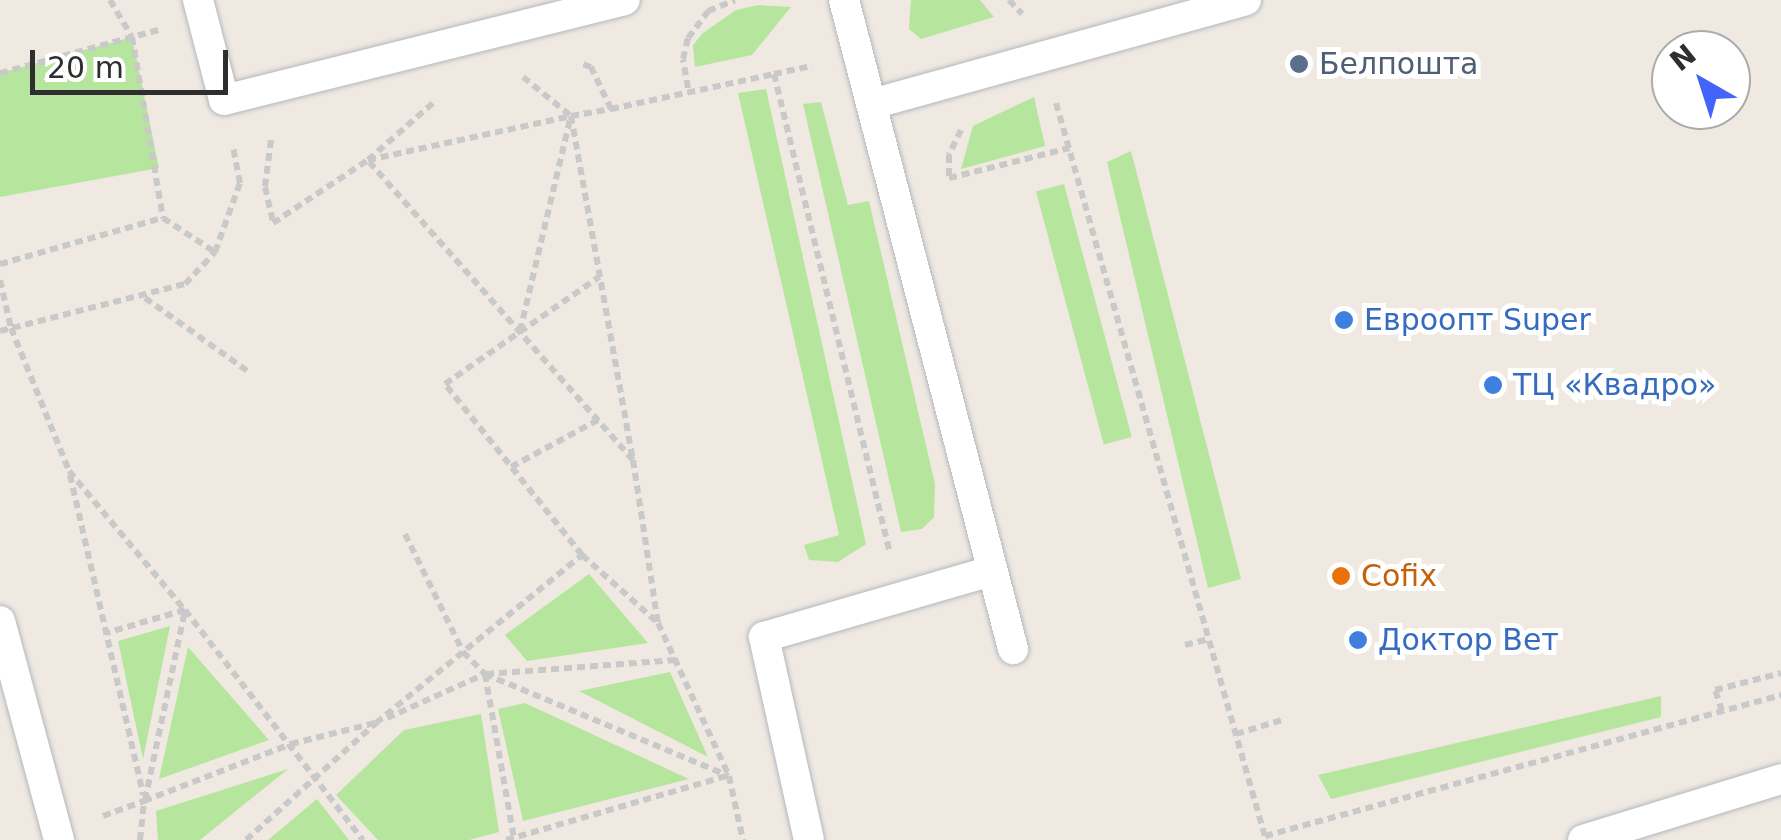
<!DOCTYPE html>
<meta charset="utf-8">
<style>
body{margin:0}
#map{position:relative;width:1781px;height:840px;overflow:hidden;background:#efe9e1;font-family:"DejaVu Sans",sans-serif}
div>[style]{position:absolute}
.green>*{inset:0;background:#b6e59e;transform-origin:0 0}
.path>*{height:6px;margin-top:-3px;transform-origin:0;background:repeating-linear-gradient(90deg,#c9c9c9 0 8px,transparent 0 13px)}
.roads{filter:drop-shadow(0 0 2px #b4b7c1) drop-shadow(0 0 2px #b4b7c1)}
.lane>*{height:30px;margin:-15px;padding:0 15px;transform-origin:15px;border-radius:15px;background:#fff}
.dots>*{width:28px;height:28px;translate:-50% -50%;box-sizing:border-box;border:5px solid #fff;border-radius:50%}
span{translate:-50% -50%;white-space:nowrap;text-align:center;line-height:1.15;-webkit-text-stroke:10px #fff;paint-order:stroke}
.service-label{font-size:30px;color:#4e5e75}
.left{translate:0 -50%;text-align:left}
.shop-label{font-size:30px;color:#366cbe}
.food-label{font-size:30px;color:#c56008}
.north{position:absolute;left:1651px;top:30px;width:100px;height:100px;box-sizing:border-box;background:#fff;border:2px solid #ababab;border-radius:50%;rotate:321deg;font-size:28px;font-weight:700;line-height:40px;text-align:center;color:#2e2e2e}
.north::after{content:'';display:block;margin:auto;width:35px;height:45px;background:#4264fb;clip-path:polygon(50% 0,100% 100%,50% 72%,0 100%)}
.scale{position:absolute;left:30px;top:50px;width:198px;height:45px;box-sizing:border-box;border:5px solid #2e2e2e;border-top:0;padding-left:12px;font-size:30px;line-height:35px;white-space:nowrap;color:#2e2e2e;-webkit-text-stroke:8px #fff;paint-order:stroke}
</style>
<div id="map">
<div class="green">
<div style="clip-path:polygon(911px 0,980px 0,994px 17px,921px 39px,909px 29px)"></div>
<div style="clip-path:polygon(759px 5px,791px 7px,752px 55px,695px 67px,693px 45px,703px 33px,736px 10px)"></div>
<div style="clip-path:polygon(132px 37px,159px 168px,0 197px,0 73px)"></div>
<div style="clip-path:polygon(766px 89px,866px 544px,838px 562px,809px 560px,804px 545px,839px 535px,738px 93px)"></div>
<div style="clip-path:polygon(1034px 97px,1045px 146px,961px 169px,973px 126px)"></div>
<div style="clip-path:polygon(821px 102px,848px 205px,869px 201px,935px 484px,934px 517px,922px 529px,901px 532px,803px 104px)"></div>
<div style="clip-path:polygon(1131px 151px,1241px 579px,1208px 588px,1107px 162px)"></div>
<div style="left:1064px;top:184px;width:262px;height:29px;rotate:75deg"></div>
<div style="clip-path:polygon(589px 574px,648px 643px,527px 661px,505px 635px)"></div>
<div style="clip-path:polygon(170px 626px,143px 759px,118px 641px)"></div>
<div style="clip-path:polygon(188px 647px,269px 740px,159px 779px)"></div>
<div style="clip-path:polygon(670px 672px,708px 757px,579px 691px)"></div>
<div style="clip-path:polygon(1661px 696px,1661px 717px,1331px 799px,1318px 775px)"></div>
<div style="clip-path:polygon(525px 703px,689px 779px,523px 821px,498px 709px)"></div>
<div style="clip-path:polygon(481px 714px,499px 832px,469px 840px,378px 840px,336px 795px,404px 730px)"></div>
<div style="clip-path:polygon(288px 769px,200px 840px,158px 840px,156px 811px)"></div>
<div style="clip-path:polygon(317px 799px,349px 840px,268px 840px)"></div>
</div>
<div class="path">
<div style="left:110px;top:0;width:43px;rotate:59.3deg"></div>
<div style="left:132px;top:37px;width:184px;rotate:80.3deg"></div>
<div style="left:1009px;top:0;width:19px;rotate:47deg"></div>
<div style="left:0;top:73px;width:164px;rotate:-15.2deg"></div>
<div style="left:774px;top:74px;width:39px;rotate:-12deg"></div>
<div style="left:523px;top:77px;width:62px;rotate:39.1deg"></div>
<div style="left:688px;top:88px;width:29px;rotate:-100deg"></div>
<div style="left:683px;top:59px;width:22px;rotate:-77deg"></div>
<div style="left:688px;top:38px;width:34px;rotate:-53deg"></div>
<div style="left:708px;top:11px;width:29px;rotate:-22deg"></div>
<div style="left:1056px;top:103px;width:766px;rotate:74.1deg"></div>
<div style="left:611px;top:109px;width:167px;rotate:-12.1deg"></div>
<div style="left:774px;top:74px;width:493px;rotate:76.4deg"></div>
<div style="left:961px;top:130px;width:28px;rotate:116deg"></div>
<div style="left:949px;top:155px;width:23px;rotate:90deg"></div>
<div style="left:949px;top:178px;width:124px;rotate:-14deg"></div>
<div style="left:271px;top:140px;width:47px;rotate:97.3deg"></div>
<div style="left:265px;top:187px;width:37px;rotate:77deg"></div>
<div style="left:273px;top:223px;width:114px;rotate:-33.6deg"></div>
<div style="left:368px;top:160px;width:88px;rotate:-41.3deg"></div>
<div style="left:0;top:264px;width:169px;rotate:-15.8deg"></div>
<div style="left:163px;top:218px;width:62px;rotate:33.2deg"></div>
<div style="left:0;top:280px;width:49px;rotate:77.1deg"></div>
<div style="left:11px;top:328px;width:154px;rotate:67.9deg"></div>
<div style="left:69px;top:471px;width:181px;rotate:50.2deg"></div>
<div style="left:185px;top:610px;width:82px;rotate:163.8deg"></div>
<div style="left:145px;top:298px;width:129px;rotate:35.5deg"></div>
<div style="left:0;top:331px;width:191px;rotate:-14.3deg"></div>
<div style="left:185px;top:284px;width:44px;rotate:-46.8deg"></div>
<div style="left:215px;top:252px;width:73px;rotate:-70.1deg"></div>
<div style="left:240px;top:183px;width:38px;rotate:-101deg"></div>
<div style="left:520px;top:331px;width:221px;rotate:-76.7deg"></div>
<div style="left:571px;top:116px;width:41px;rotate:-9.9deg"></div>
<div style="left:611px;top:109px;width:47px;rotate:-115.5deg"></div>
<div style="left:591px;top:67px;width:9px;rotate:-162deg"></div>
<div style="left:633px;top:460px;width:400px;rotate:-131.5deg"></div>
<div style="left:368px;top:160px;width:208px;rotate:-12.2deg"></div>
<div style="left:571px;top:116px;width:350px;rotate:79.8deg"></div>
<div style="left:633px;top:460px;width:165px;rotate:81.3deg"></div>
<div style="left:511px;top:467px;width:99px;rotate:-28.4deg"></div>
<div style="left:70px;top:475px;width:328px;rotate:77.1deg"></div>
<div style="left:405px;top:534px;width:131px;rotate:63.8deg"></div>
<div style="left:463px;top:652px;width:31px;rotate:45deg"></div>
<div style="left:485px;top:674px;width:167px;rotate:80deg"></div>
<div style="left:582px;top:555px;width:219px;rotate:-128.7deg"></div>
<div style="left:445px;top:384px;width:188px;rotate:-34.8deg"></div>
<div style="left:1185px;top:645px;width:25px;rotate:-14deg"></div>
<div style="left:486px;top:674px;width:190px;rotate:-4.2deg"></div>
<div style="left:1722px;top:711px;width:22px;rotate:-108deg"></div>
<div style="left:1715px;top:690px;width:68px;rotate:-14.4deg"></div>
<div style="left:387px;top:718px;width:107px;rotate:-24.2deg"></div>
<div style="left:485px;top:674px;width:264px;rotate:22.7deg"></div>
<div style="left:1236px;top:734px;width:51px;rotate:-17deg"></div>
<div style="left:145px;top:800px;width:194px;rotate:-78.1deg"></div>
<div style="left:185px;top:610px;width:291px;rotate:52.3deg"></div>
<div style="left:103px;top:816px;width:44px;rotate:-20.1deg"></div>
<div style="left:1265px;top:836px;width:535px;rotate:-15.28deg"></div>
<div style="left:140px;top:840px;width:39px;rotate:-84deg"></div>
<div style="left:144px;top:801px;width:158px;rotate:-21.2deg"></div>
<div style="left:291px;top:744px;width:87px;rotate:-14deg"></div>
<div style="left:246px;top:840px;width:175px;rotate:-42deg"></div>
<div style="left:376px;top:723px;width:266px;rotate:-39.2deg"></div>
<div style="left:582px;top:555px;width:102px;rotate:41.8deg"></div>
<div style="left:658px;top:623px;width:169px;rotate:65.1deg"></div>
<div style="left:729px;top:776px;width:66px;rotate:77.7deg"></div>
<div style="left:506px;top:840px;width:230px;rotate:-16.2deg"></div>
</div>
<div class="roads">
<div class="lane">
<div style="left:198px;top:0;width:103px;rotate:75.4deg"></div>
<div style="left:224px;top:100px;width:413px;rotate:-14deg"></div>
<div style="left:844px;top:0;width:671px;rotate:75.4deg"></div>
<div style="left:872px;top:104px;width:388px;rotate:-15.5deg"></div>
<div style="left:0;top:621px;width:227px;rotate:74.9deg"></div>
<div style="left:809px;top:840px;width:208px;rotate:-102.5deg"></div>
<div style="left:764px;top:637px;width:233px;rotate:-16.2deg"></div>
<div style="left:1583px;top:840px;width:207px;rotate:-17.1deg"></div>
</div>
</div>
<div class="dots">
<div style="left:1299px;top:64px;background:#5c6f8a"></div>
<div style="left:1344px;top:320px;background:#3f7fe0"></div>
<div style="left:1493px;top:385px;background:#3f7fe0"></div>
<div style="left:1341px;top:576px;background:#e8710a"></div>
<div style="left:1358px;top:640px;background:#3f7fe0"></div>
</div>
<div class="service-label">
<span class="left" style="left:1319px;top:64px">Белпошта</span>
</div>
<div class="shop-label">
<span class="left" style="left:1364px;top:320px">Евроопт Super</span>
<span class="left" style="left:1513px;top:385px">ТЦ «Квадро»</span>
<span class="left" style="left:1378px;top:640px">Доктор Вет</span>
</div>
<div class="food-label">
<span class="left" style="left:1361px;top:576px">Cofix</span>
</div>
<div class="north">N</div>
<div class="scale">20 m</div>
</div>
